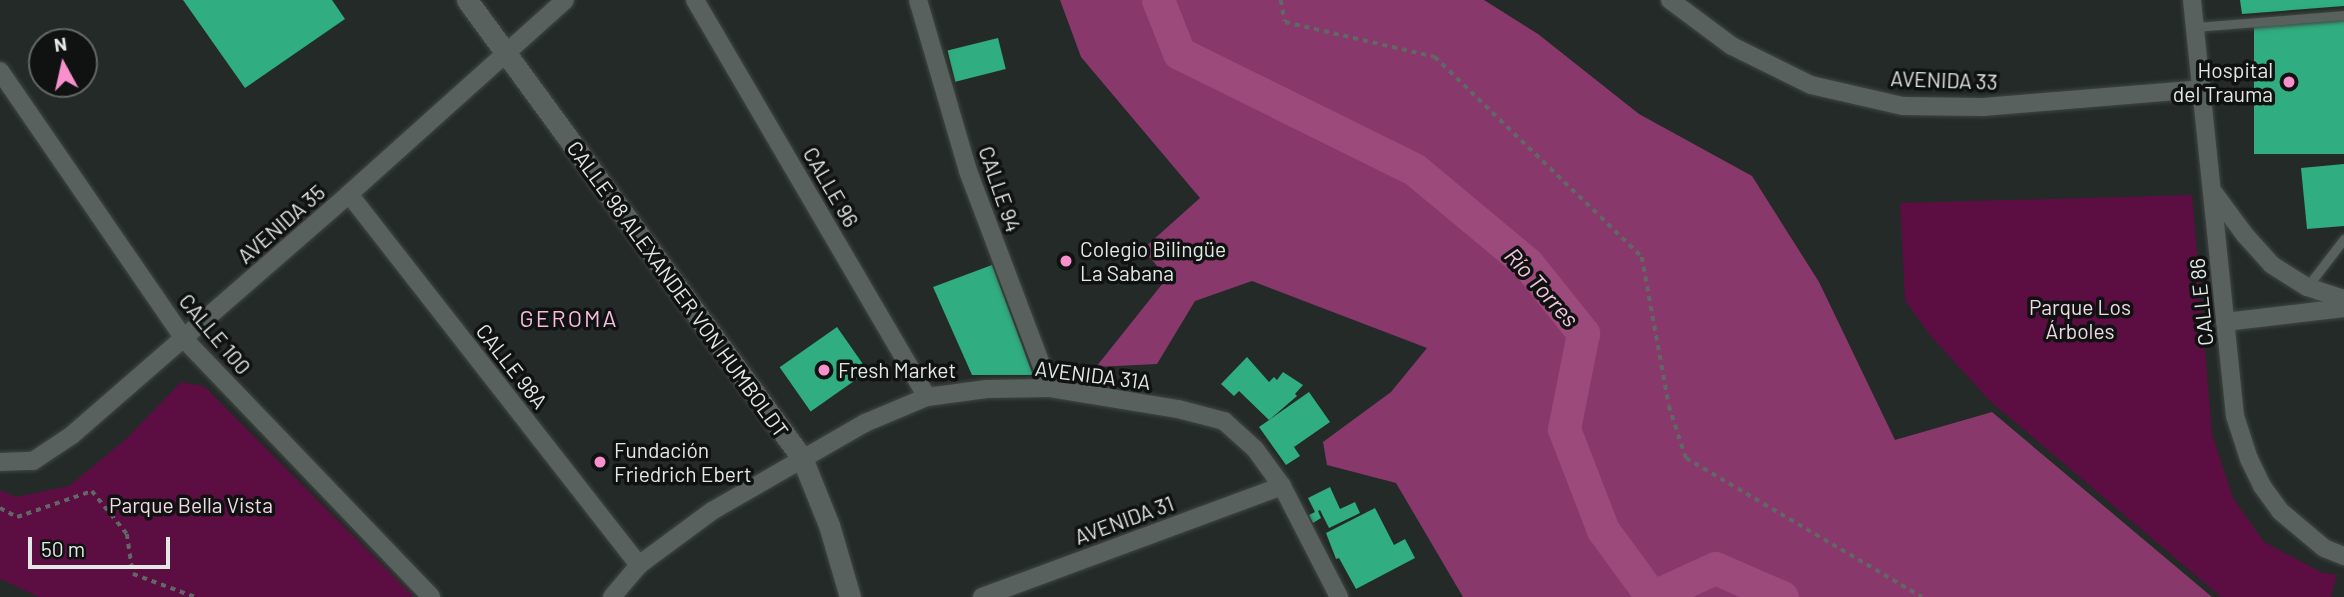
<!DOCTYPE html>
<meta charset="utf-8">
<style>
body{margin:0}
#map{position:relative;width:2344px;height:597px;overflow:hidden;background:#232a27;font-family:Barlow,sans-serif}
div>[style]{position:absolute}
.green>*{inset:0;background:#5c0e43}
.forest>*{inset:0;background:#89386b}
.river>*{height:33px;margin:-16.5px;padding:0 16.5px;transform-origin:16.5px;border-radius:16.5px;background:#9c497c}
.building>*{inset:0;background:#30ad81;transform-origin:0 0}
.path>*{height:3.5px;margin-top:-1.75px;transform-origin:0;background:repeating-linear-gradient(90deg,#616764 0 5px,transparent 0 10px)}
.roads{filter:drop-shadow(0 0 2px #404643) drop-shadow(0 0 2px #404643)}
.service>*{height:9px;margin:-4.5px;padding:0 4.5px;transform-origin:4.5px;border-radius:4.5px;background:#58615d}
.minor>*{height:18px;margin:-9px;padding:0 9px;transform-origin:9px;border-radius:9px;background:#58615d}
.tertiary>*{height:21px;margin:-10.5px;padding:0 10.5px;transform-origin:10.5px;border-radius:10.5px;background:#58615d}
.dots>*{width:19px;height:19px;translate:-50% -50%;box-sizing:border-box;border:4px solid #0f1210;border-radius:50%}
span{translate:-50% -50%;white-space:nowrap;text-align:center;line-height:1.15;-webkit-text-stroke:7px #0f1210;paint-order:stroke}
.poi-label{font-size:21px;color:#e3e8e5}
.right{translate:-100% -50%;text-align:right}
.left{translate:0 -50%;text-align:left}
.street-label{font-size:21px;color:#e3e8e5}
.park-label{font-size:21px;color:#f0d8e5}
.water-label{font-size:23px;color:#f3c4dd;font-style:italic}
.neighbourhood-label{font-size:23px;color:#f7bcdd;letter-spacing:2px}
.north{position:absolute;left:28px;top:28px;width:70px;height:70px;box-sizing:border-box;background:#0f1210;border:2px solid #646865;border-radius:50%;rotate:352deg;font-size:19px;font-weight:700;line-height:28px;text-align:center;color:#e3e8e5}
.north::after{content:'';display:block;margin:auto;width:24px;height:32px;background:#f790cd;clip-path:polygon(50% 0,100% 100%,50% 72%,0 100%)}
.scale{position:absolute;left:28px;top:537px;width:142px;height:32px;box-sizing:border-box;border:4px solid #e3e8e5;border-top:0;padding-left:9px;font-size:21px;line-height:24px;white-space:nowrap;color:#e3e8e5;-webkit-text-stroke:5px #0f1210;paint-order:stroke}
</style>
<div id="map">
<div class="green">
<div style="clip-path:polygon(2192px 195px,2212px 434px,2233px 498px,2264px 542px,2321px 572px,2337px 575px,2331px 597px,2221px 597px,1989px 400px,1929px 334px,1905px 300px,1900px 203px)"></div>
<div style="clip-path:polygon(181px 382px,204px 386px,414px 597px,39px 597px,0 579px,0 490px,16px 497px,69px 486px,126px 439px)"></div>
</div>
<div class="forest">
<div style="clip-path:polygon(1060px 0,1484px 0,1538px 34px,1639px 114px,1752px 176px,1819px 282px,1895px 440px,1992px 412px,2212px 597px,1463px 597px,1396px 483px,1327px 465px,1323px 442px,1391px 392px,1427px 348px,1252px 281px,1195px 301px,1157px 364px,1096px 367px,1167px 278px,1143px 249px,1200px 198px,1081px 57px)"></div>
</div>
<div class="river">
<div style="left:1158px;top:0;width:57px;rotate:68.4deg"></div>
<div style="left:1179px;top:53px;width:262px;rotate:26.3deg"></div>
<div style="left:1414px;top:169px;width:147px;rotate:39.8deg"></div>
<div style="left:1527px;top:263px;width:90px;rotate:51.3deg"></div>
<div style="left:1583px;top:333px;width:98px;rotate:101.2deg"></div>
<div style="left:1564px;top:429px;width:108px;rotate:68.9deg"></div>
<div style="left:1603px;top:530px;width:83px;rotate:53.8deg"></div>
<div style="left:1652px;top:597px;width:69px;rotate:-24.7deg"></div>
<div style="left:1715px;top:568px;width:73px;rotate:23.4deg"></div>
</div>
<div class="building">
<div style="clip-path:polygon(183px 0,332px 0,345px 19px,245px 88px)"></div>
<div style="clip-path:polygon(2240px 0,2344px 0,2344px 6px,2242px 14px)"></div>
<div style="left:2344px;top:20px;width:134px;height:90px;rotate:90deg"></div>
<div style="left:998px;top:38px;width:32px;height:52px;rotate:76deg"></div>
<div style="clip-path:polygon(2344px 164px,2344px 226px,2307px 229px,2301px 168px)"></div>
<div style="clip-path:polygon(992px 265px,1033px 375px,972px 375px,933px 287px)"></div>
<div style="left:837px;top:327px;width:54px;height:70px;rotate:55deg"></div>
<div style="clip-path:polygon(1247px 357px,1269px 382px,1274px 377px,1277px 380px,1283px 372px,1303px 385px,1295px 394px,1297px 396px,1269px 420px,1239px 391px,1234px 396px,1221px 384px)"></div>
<div style="clip-path:polygon(1309px 392px,1330px 422px,1294px 447px,1300px 456px,1286px 465px,1259px 427px)"></div>
<div style="clip-path:polygon(1330px 487px,1340px 509px,1355px 502px,1360px 513px,1329px 528px,1320px 510px,1318px 511px,1321px 518px,1313px 523px,1309px 515px,1315px 512px,1308px 498px)"></div>
<div style="clip-path:polygon(1375px 508px,1394px 545px,1405px 539px,1415px 558px,1356px 589px,1339px 558px,1336px 559px,1326px 533px)"></div>
</div>
<div class="path">
<div style="left:1281px;top:0;width:22px;rotate:80deg"></div>
<div style="left:1285px;top:22px;width:154px;rotate:13.1deg"></div>
<div style="left:1435px;top:57px;width:288px;rotate:44deg"></div>
<div style="left:1642px;top:257px;width:151px;rotate:79.7deg"></div>
<div style="left:1669px;top:406px;width:55px;rotate:71.9deg"></div>
<div style="left:1686px;top:458px;width:274px;rotate:30.5deg"></div>
<div style="left:0;top:508px;width:19px;rotate:28deg"></div>
<div style="left:17px;top:517px;width:79px;rotate:-19.1deg"></div>
<div style="left:92px;top:491px;width:55px;rotate:50.9deg"></div>
<div style="left:127px;top:534px;width:40px;rotate:81.5deg"></div>
<div style="left:133px;top:574px;width:66px;rotate:20.4deg"></div>
</div>
<div class="roads">
<div class="service">
<div style="left:2195px;top:27px;width:149px;rotate:-4.6deg"></div>
<div style="left:2307px;top:287px;width:61px;rotate:-52.4deg"></div>
</div>
<div class="minor">
<div style="left:695px;top:0;width:460px;rotate:59.7deg"></div>
<div style="left:918px;top:0;width:178px;rotate:73.7deg"></div>
<div style="left:968px;top:171px;width:232px;rotate:69.3deg"></div>
<div style="left:1670px;top:0;width:77px;rotate:36.6deg"></div>
<div style="left:1732px;top:46px;width:88px;rotate:26.3deg"></div>
<div style="left:1811px;top:85px;width:94px;rotate:12.9deg"></div>
<div style="left:1903px;top:106px;width:80px;rotate:0.7deg"></div>
<div style="left:1983px;top:107px;width:218px;rotate:-4.7deg"></div>
<div style="left:2192px;top:0;width:418px;rotate:84.1deg"></div>
<div style="left:2235px;top:416px;width:45px;rotate:72deg"></div>
<div style="left:2249px;top:459px;width:30px;rotate:64deg"></div>
<div style="left:2262px;top:486px;width:31px;rotate:54deg"></div>
<div style="left:2280px;top:511px;width:57px;rotate:40.1deg"></div>
<div style="left:2324px;top:548px;width:22px;rotate:22deg"></div>
<div style="left:0;top:71px;width:325px;rotate:55.5deg"></div>
<div style="left:184px;top:339px;width:357px;rotate:46.2deg"></div>
<div style="left:2214px;top:193px;width:52px;rotate:53.6deg"></div>
<div style="left:2245px;top:235px;width:40px;rotate:48deg"></div>
<div style="left:2272px;top:265px;width:41px;rotate:32.2deg"></div>
<div style="left:2307px;top:287px;width:39px;rotate:18deg"></div>
<div style="left:349px;top:194px;width:471px;rotate:52deg"></div>
<div style="left:2225px;top:322px;width:120px;rotate:-6.7deg"></div>
<div style="left:0;top:462px;width:33px;rotate:-2deg"></div>
<div style="left:33px;top:461px;width:47px;rotate:-33.7deg"></div>
<div style="left:72px;top:435px;width:367px;rotate:-41deg"></div>
<div style="left:349px;top:194px;width:290px;rotate:-41.9deg"></div>
<div style="left:612px;top:597px;width:42px;rotate:-49.8deg"></div>
<div style="left:639px;top:565px;width:91px;rotate:-36.5deg"></div>
<div style="left:712px;top:511px;width:177px;rotate:-29.9deg"></div>
<div style="left:865px;top:423px;width:67px;rotate:-22.8deg"></div>
<div style="left:927px;top:397px;width:60px;rotate:-7.7deg"></div>
<div style="left:986px;top:389px;width:64px;rotate:-0.9deg"></div>
<div style="left:1050px;top:388px;width:130px;rotate:9.3deg"></div>
<div style="left:1178px;top:409px;width:48px;rotate:14.6deg"></div>
<div style="left:1224px;top:421px;width:42px;rotate:42.1deg"></div>
<div style="left:1255px;top:449px;width:46px;rotate:53.9deg"></div>
<div style="left:1282px;top:486px;width:125px;rotate:62.8deg"></div>
<div style="left:982px;top:597px;width:320px;rotate:-20.3deg"></div>
</div>
<div class="tertiary">
<div style="left:467px;top:0;width:567px;rotate:53.82deg"></div>
<div style="left:802px;top:458px;width:72px;rotate:68.1deg"></div>
<div style="left:829px;top:525px;width:75px;rotate:73.7deg"></div>
</div>
</div>
<div class="dots">
<div style="left:2289px;top:82px;background:#f790cd"></div>
<div style="left:1066px;top:261px;background:#f790cd"></div>
<div style="left:824px;top:370px;background:#f790cd"></div>
<div style="left:600px;top:462px;background:#f790cd"></div>
</div>
<div class="poi-label">
<span class="right" style="left:2273px;top:82px">Hospital<br>del Trauma</span>
<span class="left" style="left:1080px;top:261px">Colegio Bilingüe<br>La Sabana</span>
<span class="left" style="left:838px;top:370px">Fresh Market</span>
<span class="left" style="left:614px;top:462px">Fundación<br>Friedrich Ebert</span>
</div>
<div class="street-label">
<span style="left:1944px;top:80px;rotate:2deg">AVENIDA 33</span>
<span style="left:831px;top:187px;rotate:60deg">CALLE 96</span>
<span style="left:1000px;top:189px;rotate:71deg">CALLE 94</span>
<span style="left:281px;top:224px;rotate:-41deg">AVENIDA 35</span>
<span style="left:678px;top:289px;rotate:54deg">CALLE 98 ALEXANDER VON HUMBOLDT</span>
<span style="left:2201px;top:302px;rotate:-96deg">CALLE 86</span>
<span style="left:215px;top:334px;rotate:50deg">CALLE 100</span>
<span style="left:512px;top:366px;rotate:52deg">CALLE 98A</span>
<span style="left:1093px;top:375px;rotate:7deg">AVENIDA 31A</span>
<span style="left:1124px;top:520px;rotate:-20deg">AVENIDA 31</span>
</div>
<div class="park-label">
<span style="left:2080px;top:319px">Parque Los<br>Árboles</span>
<span style="left:191px;top:505px">Parque Bella Vista</span>
</div>
<div class="water-label">
<span style="left:1542px;top:287px;rotate:48deg">Río Torres</span>
</div>
<div class="neighbourhood-label">
<span style="left:569px;top:318px">GEROMA</span>
</div>
<div class="north">N</div>
<div class="scale">50 m</div>
</div>
